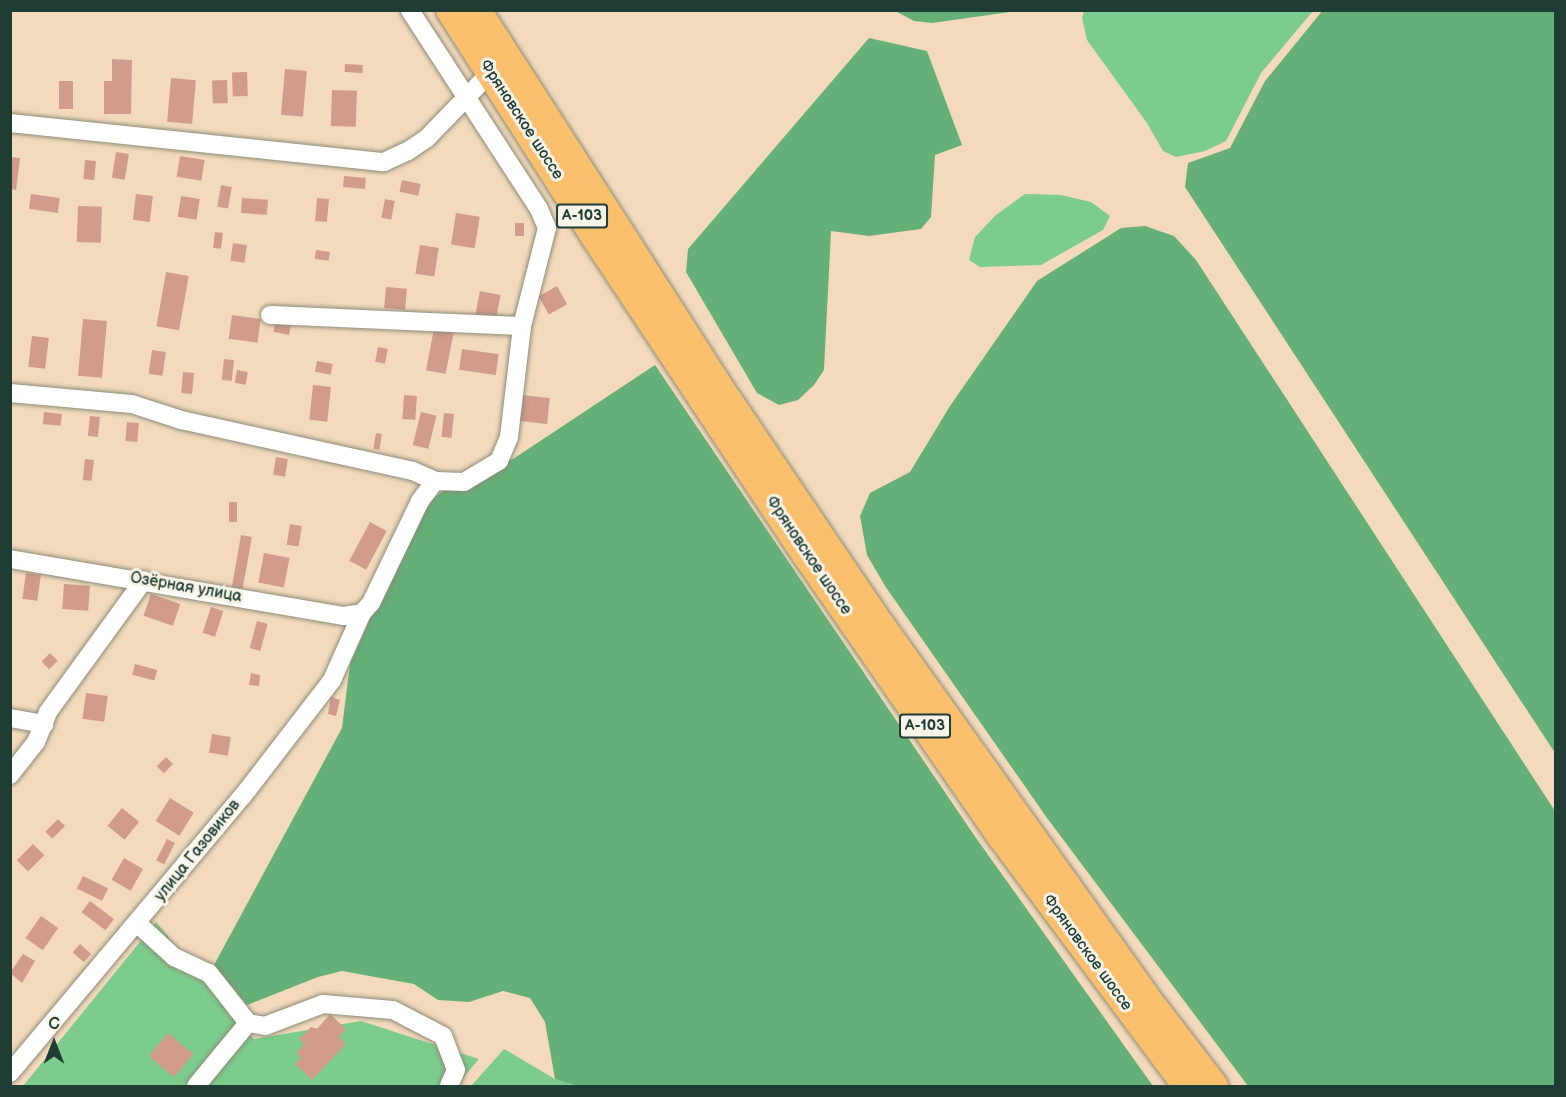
<!DOCTYPE html>
<meta charset="utf-8">
<style>
body{margin:0}
#map{position:relative;width:1566px;height:1097px;overflow:hidden;background:#f4dabd;font-family:"Balsamiq Sans",sans-serif}
div>[style]{position:absolute}
.green>*{inset:0;background:#7ccd8d}
.forest>*{inset:0;background:#65b078}
.building>*{inset:0;background:#d19b8d;transform-origin:0 0}
.roads{filter:drop-shadow(0 0 2px #8a8c78) drop-shadow(0 0 2px #8a8c78)}
.minor>*{height:18px;margin:-9px;padding:0 9px;transform-origin:9px;border-radius:9px;background:#fff}
.primary>*{height:28px;margin:-14px;padding:0 14px;transform-origin:14px;border-radius:14px;background:#f9bf6d}
span{translate:-50% -50%;white-space:nowrap;text-align:center;line-height:1.15;-webkit-text-stroke:6px #f7f3e8;paint-order:stroke}
.shield-label span{padding:2px 4px;background:#f7f3e8;border:2px solid;border-radius:4px;-webkit-text-stroke-width:0}
.shield-label{font-size:15px;color:#1f3d34;font-weight:700}
.street-label{font-size:16px;color:#1f3d34}
.frame{position:absolute;inset:0;border:12px solid #1f3d34;pointer-events:none}
.north{position:absolute;left:24px;top:1013px;width:60px;height:60px;-webkit-text-stroke:4px #f7f3e8;paint-order:stroke;rotate:0deg;font-size:16px;font-weight:700;line-height:24px;text-align:center;color:#1f3d34}
.north::after{content:'';display:block;margin:auto;width:21px;height:27px;background:#1f3d34;clip-path:polygon(50% 0,100% 100%,50% 72%,0 100%)}
</style>
<div id="map">
<div class="green">
<div style="clip-path:polygon(1084px 11px,1084px 10px,1313px 11px,1261px 73px,1226px 141px,1205px 151px,1176px 157px,1163px 151px,1147px 123px,1087px 40px,1082px 18px)"></div>
<div style="clip-path:polygon(1025px 194px,1061px 195px,1091px 202px,1110px 216px,1103px 230px,1041px 265px,980px 267px,969px 260px,975px 237px,996px 215px)"></div>
<div style="clip-path:polygon(156px 922px,254px 1039px,361px 1021px,479px 1059px,456px 1086px,23px 1086px)"></div>
<div style="clip-path:polygon(504px 1049px,555px 1079px,577px 1086px,471px 1086px)"></div>
</div>
<div class="forest">
<div style="clip-path:polygon(1323px 10px,1555px 11px,1555px 753px,1185px 187px,1188px 163px,1230px 148px,1265px 81px)"></div>
<div style="clip-path:polygon(895px 11px,1017px 11px,932px 23px,914px 21px)"></div>
<div style="clip-path:polygon(869px 38px,927px 51px,962px 145px,935px 155px,931px 217px,921px 229px,869px 236px,831px 231px,824px 370px,814px 385px,798px 400px,779px 405px,757px 393px,686px 272px,688px 249px)"></div>
<div style="clip-path:polygon(1145px 226px,1174px 236px,1196px 260px,1555px 811px,1555px 1086px,1248px 1086px,1047px 818px,885px 586px,867px 555px,860px 516px,870px 493px,910px 472px,950px 406px,1037px 281px,1121px 228px)"></div>
<div style="clip-path:polygon(655px 365px,976px 838px,1153px 1086px,577px 1086px,555px 1079px,545px 1022px,530px 998px,503px 991px,469px 1002px,438px 1000px,414px 984px,342px 971px,318px 977px,247px 1005px,214px 965px,342px 728px,350px 664px,403px 544px,432px 499px,472px 471px,513px 459px)"></div>
</div>
<div class="building">
<div style="clip-path:polygon(112px 59px,132px 60px,131px 114px,104px 114px,104px 81px,112px 81px)"></div>
<div style="left:345px;top:64px;width:18px;height:8px;rotate:3deg"></div>
<div style="left:285px;top:69px;width:22px;height:46px;rotate:5deg"></div>
<div style="left:247px;top:72px;width:24px;height:15px;rotate:88deg"></div>
<div style="left:171px;top:78px;width:25px;height:44px;rotate:5deg"></div>
<div style="left:227px;top:80px;width:23px;height:15px;rotate:88deg"></div>
<div style="left:59px;top:81px;width:14px;height:28px"></div>
<div style="left:332px;top:90px;width:25px;height:36px;rotate:2deg"></div>
<div style="left:116px;top:152px;width:13px;height:26px;rotate:9deg"></div>
<div style="left:180px;top:156px;width:25px;height:21px;rotate:9deg"></div>
<div style="clip-path:polygon(10px 157px,20px 158px,16px 190px,10px 189px)"></div>
<div style="left:85px;top:160px;width:11px;height:19px;rotate:5deg"></div>
<div style="left:344px;top:176px;width:22px;height:11px;rotate:5deg"></div>
<div style="left:402px;top:180px;width:19px;height:12px;rotate:12deg"></div>
<div style="left:221px;top:185px;width:11px;height:22px;rotate:10deg"></div>
<div style="left:31px;top:194px;width:29px;height:15px;rotate:8deg"></div>
<div style="left:136px;top:194px;width:17px;height:26px;rotate:7deg"></div>
<div style="left:181px;top:196px;width:19px;height:21px;rotate:9deg"></div>
<div style="left:242px;top:198px;width:26px;height:15px;rotate:4deg"></div>
<div style="left:317px;top:198px;width:12px;height:23px;rotate:5deg"></div>
<div style="left:385px;top:199px;width:10px;height:19px;rotate:11deg"></div>
<div style="left:78px;top:206px;width:24px;height:36px;rotate:2deg"></div>
<div style="left:456px;top:213px;width:24px;height:32px;rotate:9deg"></div>
<div style="left:515px;top:223px;width:9px;height:13px"></div>
<div style="left:215px;top:232px;width:8px;height:16px;rotate:7deg"></div>
<div style="left:233px;top:243px;width:14px;height:18px;rotate:8deg"></div>
<div style="left:420px;top:245px;width:19px;height:29px;rotate:9deg"></div>
<div style="left:316px;top:250px;width:14px;height:9px;rotate:8deg"></div>
<div style="left:166px;top:272px;width:23px;height:55px;rotate:10deg"></div>
<div style="left:557px;top:286px;width:21px;height:21px;rotate:61deg"></div>
<div style="left:386px;top:287px;width:21px;height:21px;rotate:5deg"></div>
<div style="left:480px;top:291px;width:21px;height:24px;rotate:11deg"></div>
<div style="left:232px;top:315px;width:29px;height:24px;rotate:8deg"></div>
<div style="left:83px;top:319px;width:24px;height:57px;rotate:5deg"></div>
<div style="left:275px;top:323px;width:16px;height:9px;rotate:11deg"></div>
<div style="left:434px;top:329px;width:20px;height:42px;rotate:11deg"></div>
<div style="left:32px;top:336px;width:17px;height:31px;rotate:7deg"></div>
<div style="left:378px;top:347px;width:10px;height:15px;rotate:11deg"></div>
<div style="left:462px;top:349px;width:37px;height:21px;rotate:8deg"></div>
<div style="left:152px;top:350px;width:14px;height:24px;rotate:8deg"></div>
<div style="left:224px;top:359px;width:10px;height:21px;rotate:6deg"></div>
<div style="left:317px;top:361px;width:16px;height:11px;rotate:11deg"></div>
<div style="left:237px;top:370px;width:11px;height:13px;rotate:10deg"></div>
<div style="left:183px;top:372px;width:11px;height:21px;rotate:5deg"></div>
<div style="left:313px;top:385px;width:18px;height:35px;rotate:6deg"></div>
<div style="left:404px;top:395px;width:13px;height:24px;rotate:4deg"></div>
<div style="left:521px;top:395px;width:29px;height:26px;rotate:6deg"></div>
<div style="left:44px;top:412px;width:18px;height:12px;rotate:6deg"></div>
<div style="left:421px;top:412px;width:16px;height:34px;rotate:14deg"></div>
<div style="left:444px;top:413px;width:10px;height:24px;rotate:6deg"></div>
<div style="left:90px;top:416px;width:10px;height:20px;rotate:6deg"></div>
<div style="left:127px;top:422px;width:12px;height:19px;rotate:5deg"></div>
<div style="left:376px;top:433px;width:6px;height:16px;rotate:9deg"></div>
<div style="left:276px;top:457px;width:12px;height:18px;rotate:9deg"></div>
<div style="left:85px;top:459px;width:9px;height:21px;rotate:6deg"></div>
<div style="left:229px;top:502px;width:8px;height:20px"></div>
<div style="left:370px;top:522px;width:19px;height:44px;rotate:28deg"></div>
<div style="left:290px;top:524px;width:12px;height:21px;rotate:9deg"></div>
<div style="left:241px;top:535px;width:11px;height:53px;rotate:10deg"></div>
<div style="left:264px;top:553px;width:26px;height:30px;rotate:11deg"></div>
<div style="left:26px;top:573px;width:15px;height:26px;rotate:8deg"></div>
<div style="left:64px;top:584px;width:26px;height:25px;rotate:4deg"></div>
<div style="left:151px;top:594px;width:31px;height:23px;rotate:19deg"></div>
<div style="left:211px;top:607px;width:13px;height:27px;rotate:18deg"></div>
<div style="left:257px;top:621px;width:11px;height:28px;rotate:15deg"></div>
<div style="left:50px;top:653px;width:11px;height:12px;rotate:45deg"></div>
<div style="left:135px;top:664px;width:23px;height:11px;rotate:15deg"></div>
<div style="clip-path:polygon(251px 673px,260px 675px,259px 686px,249px 685px)"></div>
<div style="left:86px;top:693px;width:22px;height:26px;rotate:8deg"></div>
<div style="clip-path:polygon(331px 697px,340px 700px,336px 716px,328px 714px)"></div>
<div style="left:212px;top:734px;width:19px;height:19px;rotate:9deg"></div>
<div style="left:166px;top:757px;width:10px;height:13px;rotate:45deg"></div>
<div style="left:170px;top:798px;width:28px;height:27px;rotate:32deg"></div>
<div style="left:122px;top:808px;width:22px;height:23px;rotate:39deg"></div>
<div style="left:58px;top:819px;width:10px;height:18px;rotate:45deg"></div>
<div style="left:167px;top:839px;width:9px;height:24px;rotate:27deg"></div>
<div style="left:33px;top:844px;width:16px;height:23px;rotate:45deg"></div>
<div style="left:124px;top:858px;width:22px;height:25px;rotate:30deg"></div>
<div style="left:83px;top:876px;width:28px;height:14px;rotate:26deg"></div>
<div style="left:90px;top:901px;width:30px;height:14px;rotate:37deg"></div>
<div style="left:41px;top:916px;width:21px;height:27px;rotate:35deg"></div>
<div style="left:80px;top:944px;width:15px;height:11px;rotate:42deg"></div>
<div style="clip-path:polygon(23px 954px,35px 961px,22px 983px,10px 973px)"></div>
<div style="clip-path:polygon(330px 1014px,346px 1029px,339px 1037px,346px 1044px,312px 1080px,295px 1064px,301px 1058px,296px 1053px,304px 1044px,299px 1039px,311px 1027px,317px 1029px)"></div>
<div style="left:168px;top:1033px;width:33px;height:30px;rotate:40deg"></div>
</div>
<div class="roads">
<div class="minor">
<div style="left:10px;top:123px;width:376px;rotate:6deg"></div>
<div style="left:384px;top:162px;width:26px;rotate:-25deg"></div>
<div style="left:408px;top:151px;width:23px;rotate:-34deg"></div>
<div style="left:427px;top:138px;width:91px;rotate:-45.9deg"></div>
<div style="left:270px;top:315px;width:252px;rotate:2.5deg"></div>
<div style="left:10px;top:393px;width:122px;rotate:5.2deg"></div>
<div style="left:132px;top:404px;width:52px;rotate:18.1deg"></div>
<div style="left:181px;top:420px;width:238px;rotate:12.4deg"></div>
<div style="left:413px;top:471px;width:24px;rotate:24deg"></div>
<div style="left:10px;top:559px;width:339px;rotate:9.7deg"></div>
<div style="left:344px;top:616px;width:18px;rotate:-9deg"></div>
<div style="left:10px;top:718px;width:35px;rotate:10deg"></div>
<div style="left:10px;top:775px;width:42px;rotate:-51.8deg"></div>
<div style="left:36px;top:742px;width:32px;rotate:-68deg"></div>
<div style="left:48px;top:712px;width:163px;rotate:-54deg"></div>
<div style="left:138px;top:924px;width:49px;rotate:42.5deg"></div>
<div style="left:174px;top:957px;width:38px;rotate:25deg"></div>
<div style="left:209px;top:973px;width:63px;rotate:52deg"></div>
<div style="left:248px;top:1023px;width:17px;rotate:10deg"></div>
<div style="left:265px;top:1026px;width:62px;rotate:-20.8deg"></div>
<div style="left:323px;top:1004px;width:70px;rotate:4.9deg"></div>
<div style="left:393px;top:1010px;width:56px;rotate:27.5deg"></div>
<div style="left:443px;top:1036px;width:36px;rotate:69deg"></div>
<div style="left:456px;top:1070px;width:17px;rotate:114deg"></div>
<div style="left:10px;top:1073px;width:361px;rotate:-50deg"></div>
<div style="left:242px;top:797px;width:148px;rotate:-52.4deg"></div>
<div style="left:332px;top:680px;width:73px;rotate:-65.9deg"></div>
<div style="left:362px;top:613px;width:13px;rotate:-48deg"></div>
<div style="left:371px;top:603px;width:113px;rotate:-64.3deg"></div>
<div style="left:420px;top:501px;width:25px;rotate:-53deg"></div>
<div style="left:435px;top:481px;width:29px;rotate:2deg"></div>
<div style="left:464px;top:482px;width:41px;rotate:-31deg"></div>
<div style="left:499px;top:461px;width:26px;rotate:-67deg"></div>
<div style="left:509px;top:437px;width:112px;rotate:-83.3deg"></div>
<div style="left:522px;top:326px;width:101px;rotate:-75.7deg"></div>
<div style="left:547px;top:228px;width:21px;rotate:-113deg"></div>
<div style="left:539px;top:209px;width:237px;rotate:-123deg"></div>
<div style="left:196px;top:1086px;width:82px;rotate:-50.5deg"></div>
</div>
<div class="primary">
<div style="left:450px;top:10px;width:269px;rotate:57.4deg"></div>
<div style="left:595px;top:237px;width:383px;rotate:56.4deg"></div>
<div style="left:807px;top:556px;width:341px;rotate:55.3deg"></div>
<div style="left:1001px;top:836px;width:312px;rotate:53.4deg"></div>
<div style="left:477px;top:10px;width:444px;rotate:57.3deg"></div>
<div style="left:717px;top:384px;width:277px;rotate:55.9deg"></div>
<div style="left:872px;top:613px;width:469px;rotate:54.5deg"></div>
<div style="left:1144px;top:995px;width:115px;rotate:52.4deg"></div>
</div>
</div>
<div class="shield-label">
<span style="left:582px;top:216px">А-103</span>
<span style="left:925px;top:726px">А-103</span>
</div>
<div class="street-label">
<span style="left:521px;top:120px;rotate:57deg">Фряновское шоссе</span>
<span style="left:808px;top:556px;rotate:56deg">Фряновское шоссе</span>
<span style="left:186px;top:588px;rotate:10deg">Озёрная улица</span>
<span style="left:198px;top:851px;rotate:-51deg">улица Газовиков</span>
<span style="left:1087px;top:953px;rotate:54deg">Фряновское шоссе</span>
</div>
<div class="frame"></div>
<div class="north">С</div>
</div>
